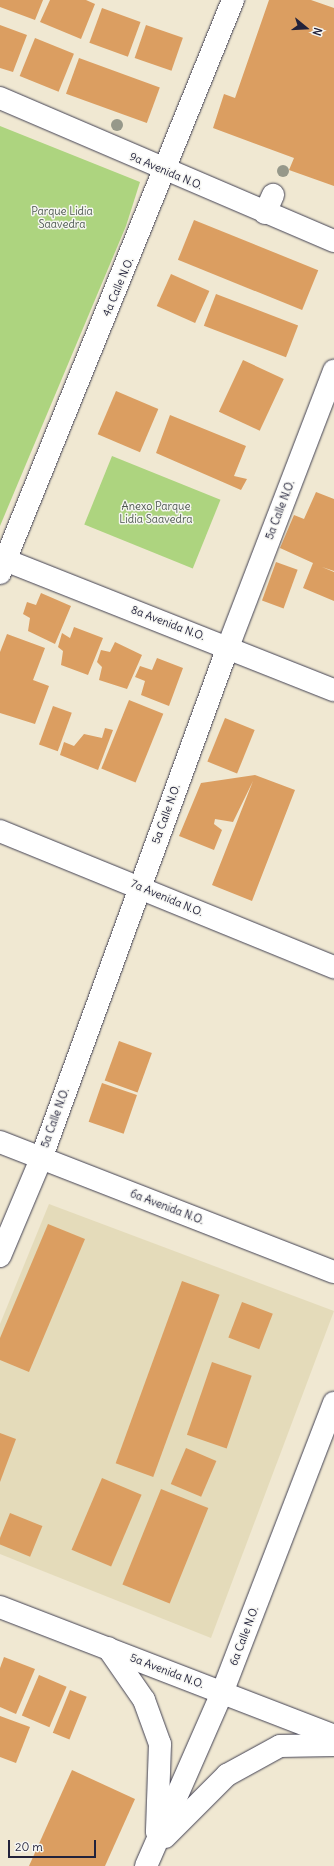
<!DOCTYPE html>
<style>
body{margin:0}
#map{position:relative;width:334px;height:1866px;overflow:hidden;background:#f0e8d2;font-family:Delius,sans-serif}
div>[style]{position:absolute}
.built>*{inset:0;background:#e4dbba}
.green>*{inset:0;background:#add47f;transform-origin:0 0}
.building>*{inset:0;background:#db9e61;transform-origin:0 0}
.roads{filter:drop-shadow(0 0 1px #414052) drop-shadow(0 0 1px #414052)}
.minor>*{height:22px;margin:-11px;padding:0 11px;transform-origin:11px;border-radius:11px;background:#fff}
.trees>*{width:12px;height:12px;margin:-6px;border-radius:50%;background:#96988a}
span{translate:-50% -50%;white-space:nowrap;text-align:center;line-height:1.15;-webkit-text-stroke:3px #f6f6f2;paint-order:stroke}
.street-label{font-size:11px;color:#22223b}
.park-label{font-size:11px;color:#4c574f}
.north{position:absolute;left:286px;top:8px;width:40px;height:40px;-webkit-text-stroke:3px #f6f6f2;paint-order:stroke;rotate:108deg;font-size:11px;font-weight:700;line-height:16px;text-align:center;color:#22223b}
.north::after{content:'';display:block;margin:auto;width:14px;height:18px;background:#22223b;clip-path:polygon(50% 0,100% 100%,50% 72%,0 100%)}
.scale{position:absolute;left:8px;top:1840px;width:88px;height:18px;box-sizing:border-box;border:2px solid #22223b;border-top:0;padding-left:5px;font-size:12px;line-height:14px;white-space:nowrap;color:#22223b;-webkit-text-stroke:3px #f6f6f2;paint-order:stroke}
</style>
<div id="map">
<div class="built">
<div style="clip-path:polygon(49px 1204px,334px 1311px,211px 1638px,0 1554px,0 1324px)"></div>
</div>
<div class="green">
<div style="clip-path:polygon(0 126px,140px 182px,126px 226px,0 526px)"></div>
<div style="left:112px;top:456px;width:117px;height:74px;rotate:22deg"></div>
</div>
<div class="building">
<div style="clip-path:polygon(0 0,43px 0,35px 20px,0 7px)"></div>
<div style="clip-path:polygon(50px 0,86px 0,95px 4px,81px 39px,40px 22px)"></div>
<div style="clip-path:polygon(269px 0,311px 0,334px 8px,334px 186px,289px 170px,294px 158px,213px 128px,224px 94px,235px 98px)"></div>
<div style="left:102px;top:8px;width:41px;height:37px;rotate:20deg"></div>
<div style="clip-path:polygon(0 25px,27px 35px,13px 72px,0 68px)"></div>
<div style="left:146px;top:25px;width:39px;height:35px;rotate:19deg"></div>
<div style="left:35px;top:38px;width:42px;height:41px;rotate:22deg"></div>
<div style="left:79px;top:58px;width:86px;height:38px;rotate:20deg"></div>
<div style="left:194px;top:220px;width:134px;height:43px;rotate:22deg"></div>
<div style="left:171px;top:274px;width:42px;height:35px;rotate:24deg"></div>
<div style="left:216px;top:294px;width:88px;height:34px;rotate:21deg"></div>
<div style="left:243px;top:360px;width:45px;height:57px;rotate:25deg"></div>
<div style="left:116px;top:391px;width:46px;height:47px;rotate:23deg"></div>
<div style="clip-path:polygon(170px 415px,246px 446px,234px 476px,247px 479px,241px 490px,156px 453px)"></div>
<div style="clip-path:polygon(316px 492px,334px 499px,334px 571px,322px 567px,334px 572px,334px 601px,303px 588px,313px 563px,280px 548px,294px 515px,304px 519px)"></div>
<div style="left:276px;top:562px;width:23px;height:41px;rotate:20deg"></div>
<div style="clip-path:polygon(41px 593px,71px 606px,55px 644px,28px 631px,30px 618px,23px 614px,27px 602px,36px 605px)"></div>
<div style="clip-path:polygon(74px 627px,103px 638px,88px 675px,61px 665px,63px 651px,58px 647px,62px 633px,70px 638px)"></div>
<div style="clip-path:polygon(7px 634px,45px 648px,33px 680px,49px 686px,35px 724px,0 713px,0 652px)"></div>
<div style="clip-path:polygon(115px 642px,142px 655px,127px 689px,99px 680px,102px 667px,97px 662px,101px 650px,110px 652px)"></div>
<div style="clip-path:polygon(157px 658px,183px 668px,169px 706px,141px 695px,145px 681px,135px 677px,140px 666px,152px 670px)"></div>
<div style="left:129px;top:700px;width:37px;height:74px;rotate:22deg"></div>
<div style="left:53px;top:706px;width:20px;height:41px;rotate:20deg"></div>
<div style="left:225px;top:718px;width:32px;height:47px;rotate:22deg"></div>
<div style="clip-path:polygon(105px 728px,113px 730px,98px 770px,60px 755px,64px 742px,74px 746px,84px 734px,102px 738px)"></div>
<div style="clip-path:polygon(255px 775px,295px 790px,252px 901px,212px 885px,253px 781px,233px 822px,215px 819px,214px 824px,222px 830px,214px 850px,179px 836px,201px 783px)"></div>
<div style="left:119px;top:1041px;width:35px;height:42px;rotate:20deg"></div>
<div style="left:102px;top:1083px;width:37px;height:41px;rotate:19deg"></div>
<div style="clip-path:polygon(48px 1224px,85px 1239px,29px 1372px,0 1360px,0 1338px)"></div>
<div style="left:182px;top:1281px;width:40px;height:194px;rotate:20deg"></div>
<div style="left:242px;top:1302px;width:33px;height:38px;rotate:21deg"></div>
<div style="left:212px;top:1362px;width:42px;height:77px;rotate:19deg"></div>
<div style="clip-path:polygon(0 1433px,16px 1439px,0 1482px)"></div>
<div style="left:186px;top:1448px;width:33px;height:39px;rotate:23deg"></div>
<div style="left:102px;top:1478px;width:43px;height:78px;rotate:23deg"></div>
<div style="left:161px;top:1489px;width:51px;height:103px;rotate:22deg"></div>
<div style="left:10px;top:1513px;width:35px;height:33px;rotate:22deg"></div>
<div style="clip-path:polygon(4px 1657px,35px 1669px,16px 1714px,0 1707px,0 1668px)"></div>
<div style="left:39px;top:1675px;width:30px;height:44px;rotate:23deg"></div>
<div style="left:70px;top:1690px;width:18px;height:46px;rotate:22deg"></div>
<div style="clip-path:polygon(0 1716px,30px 1727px,16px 1763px,0 1757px)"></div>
<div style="clip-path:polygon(72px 1770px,135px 1799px,105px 1866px,29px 1866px)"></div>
</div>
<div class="roads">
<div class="minor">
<div style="left:0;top:98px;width:363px;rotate:23.2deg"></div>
<div style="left:265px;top:213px;width:20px;rotate:-66deg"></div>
<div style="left:0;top:558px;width:359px;rotate:21.6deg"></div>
<div style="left:0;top:573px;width:619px;rotate:-67.87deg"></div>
<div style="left:0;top:831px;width:361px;rotate:22.2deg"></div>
<div style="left:0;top:1142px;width:358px;rotate:21.3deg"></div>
<div style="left:0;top:1256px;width:105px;rotate:-67.1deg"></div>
<div style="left:41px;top:1159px;width:545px;rotate:-69.94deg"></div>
<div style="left:228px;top:647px;width:296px;rotate:-69deg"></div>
<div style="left:0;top:1607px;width:358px;rotate:21.1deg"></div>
<div style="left:108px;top:1648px;width:63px;rotate:55.3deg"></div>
<div style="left:144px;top:1700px;width:47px;rotate:70deg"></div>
<div style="left:160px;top:1744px;width:88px;rotate:92deg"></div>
<div style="left:165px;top:1837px;width:88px;rotate:-45deg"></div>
<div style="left:227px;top:1775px;width:60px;rotate:-28.7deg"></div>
<div style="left:280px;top:1746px;width:54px;rotate:-1.1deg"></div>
<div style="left:146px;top:1866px;width:189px;rotate:-66.3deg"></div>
<div style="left:222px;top:1693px;width:311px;rotate:-68.9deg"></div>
</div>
</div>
<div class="trees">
<div style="left:117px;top:125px"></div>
<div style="left:283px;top:171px"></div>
</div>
<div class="street-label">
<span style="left:166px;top:171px;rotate:23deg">9a Avenida N.O.</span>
<span style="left:118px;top:287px;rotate:-67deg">4a Calle N.O.</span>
<span style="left:280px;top:510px;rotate:-69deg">5a Calle N.O.</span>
<span style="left:168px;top:623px;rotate:21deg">8a Avenida N.O.</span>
<span style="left:166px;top:814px;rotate:-70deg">5a Calle N.O.</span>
<span style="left:167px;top:898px;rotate:23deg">7a Avenida N.O.</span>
<span style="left:55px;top:1118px;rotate:-70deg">5a Calle N.O.</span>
<span style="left:167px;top:1207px;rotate:21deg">6a Avenida N.O.</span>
<span style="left:244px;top:1636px;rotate:-69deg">6a Calle N.O.</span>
<span style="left:167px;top:1671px;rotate:21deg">5a Avenida N.O.</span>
</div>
<div class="park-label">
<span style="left:62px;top:218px">Parque Lidia<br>Saavedra</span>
<span style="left:156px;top:513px">Anexo Parque<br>Lidia Saavedra</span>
</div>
<div class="north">N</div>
<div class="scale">20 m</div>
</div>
